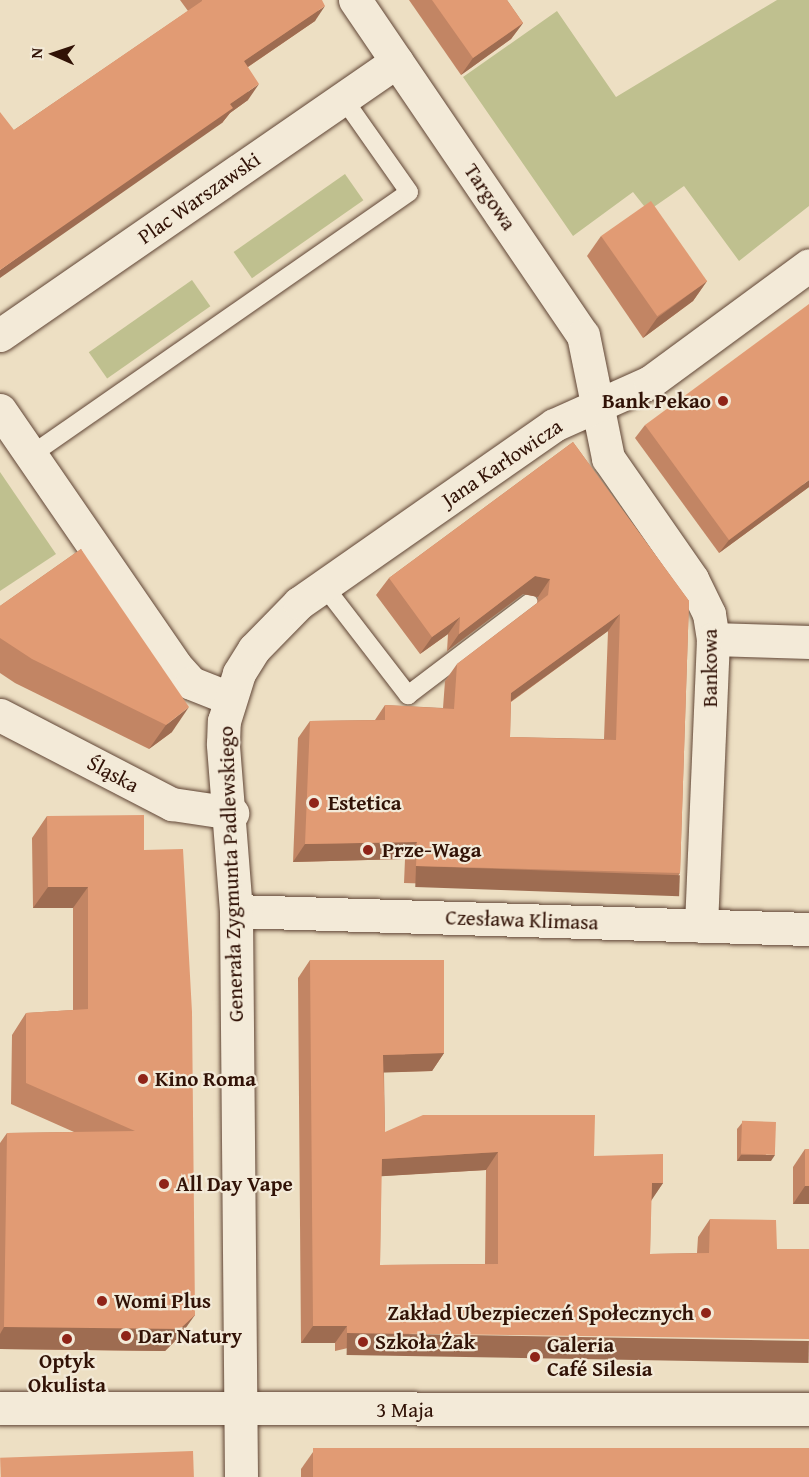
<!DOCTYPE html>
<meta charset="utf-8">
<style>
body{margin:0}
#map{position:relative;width:809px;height:1477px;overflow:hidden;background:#eddfc3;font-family:"Gentium Book Plus",serif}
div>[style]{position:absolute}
.green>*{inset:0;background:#bfc08f;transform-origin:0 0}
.roads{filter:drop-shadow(0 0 2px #604535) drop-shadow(0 0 2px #604535)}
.service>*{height:18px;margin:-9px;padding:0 9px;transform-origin:9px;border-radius:9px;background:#f3ead8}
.minor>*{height:33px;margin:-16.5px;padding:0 16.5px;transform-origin:16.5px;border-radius:16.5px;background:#f3ead8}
.tertiary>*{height:33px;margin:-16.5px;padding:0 16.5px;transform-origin:16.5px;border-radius:16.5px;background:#f3ead8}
.wall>*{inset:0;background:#c28564}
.shaded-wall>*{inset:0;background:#9e6c51;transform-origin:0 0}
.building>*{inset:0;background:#e19b74;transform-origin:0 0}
.dots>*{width:16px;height:16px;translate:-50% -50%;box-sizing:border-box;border:3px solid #f3ead8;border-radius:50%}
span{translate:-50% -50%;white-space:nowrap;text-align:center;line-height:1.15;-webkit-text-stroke:4.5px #f3ead8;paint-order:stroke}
.street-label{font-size:21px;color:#311206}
.poi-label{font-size:21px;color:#311206;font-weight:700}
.right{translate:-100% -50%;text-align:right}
.left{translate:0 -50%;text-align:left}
.north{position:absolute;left:24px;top:24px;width:60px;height:60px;-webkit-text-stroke:4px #f3ead8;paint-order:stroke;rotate:273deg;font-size:16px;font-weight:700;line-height:24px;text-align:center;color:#311206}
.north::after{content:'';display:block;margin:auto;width:21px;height:27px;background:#311206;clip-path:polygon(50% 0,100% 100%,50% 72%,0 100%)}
</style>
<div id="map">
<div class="green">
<div style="clip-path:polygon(777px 0,809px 0,809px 206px,739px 261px,684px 186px,648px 211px,633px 192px,573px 236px,463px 77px,557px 11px,616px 97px)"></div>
<div style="left:345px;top:174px;width:32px;height:136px;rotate:55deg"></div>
<div style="left:192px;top:280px;width:32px;height:126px;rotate:55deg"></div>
<div style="clip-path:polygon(0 472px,56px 554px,0 591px)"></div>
</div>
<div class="roads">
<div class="service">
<div style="left:31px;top:455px;width:460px;rotate:-34.8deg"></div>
<div style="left:409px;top:192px;width:115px;rotate:-125.1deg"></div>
<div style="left:324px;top:586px;width:138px;rotate:52.4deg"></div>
<div style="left:408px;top:695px;width:152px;rotate:-37.2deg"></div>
</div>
<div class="minor">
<div style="left:355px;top:0;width:405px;rotate:55.8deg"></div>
<div style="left:583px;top:335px;width:126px;rotate:78.5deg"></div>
<div style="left:608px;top:458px;width:147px;rotate:55.2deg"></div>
<div style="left:692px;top:579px;width:39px;rotate:64deg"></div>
<div style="left:709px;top:614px;width:25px;rotate:81deg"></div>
<div style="left:713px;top:639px;width:287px;rotate:92.4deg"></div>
<div style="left:0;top:335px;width:482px;rotate:-34.6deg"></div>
<div style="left:0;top:410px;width:309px;rotate:55.5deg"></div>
<div style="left:175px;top:665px;width:24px;rotate:48deg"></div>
<div style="left:191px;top:683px;width:41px;rotate:21.5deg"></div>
<div style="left:713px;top:639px;width:96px;rotate:1.8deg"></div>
<div style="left:0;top:715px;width:194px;rotate:27.4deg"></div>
<div style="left:172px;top:804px;width:61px;rotate:8.5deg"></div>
<div style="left:236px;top:911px;width:573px;rotate:1.8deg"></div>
<div style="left:241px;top:1477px;width:566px;rotate:-90.51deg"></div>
<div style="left:236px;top:911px;width:168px;rotate:-94.5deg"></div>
<div style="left:223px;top:744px;width:23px;rotate:-88deg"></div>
<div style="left:224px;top:721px;width:50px;rotate:-72.6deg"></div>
<div style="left:239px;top:673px;width:28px;rotate:-58deg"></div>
<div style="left:254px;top:649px;width:64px;rotate:-45.6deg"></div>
<div style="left:299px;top:603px;width:311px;rotate:-34.9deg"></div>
<div style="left:554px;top:425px;width:105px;rotate:-24.1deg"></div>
<div style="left:650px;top:382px;width:197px;rotate:-36.3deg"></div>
</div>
<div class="tertiary">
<div style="left:0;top:1408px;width:809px;rotate:0.07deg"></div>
</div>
</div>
<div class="wall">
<div style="clip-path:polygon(180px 0,322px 0,315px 21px,248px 67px,248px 100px,230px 113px,222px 123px,14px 130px,188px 11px)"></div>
<div style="clip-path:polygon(409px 0,507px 0,523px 23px,511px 39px,461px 75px)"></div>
<div style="clip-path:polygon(601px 236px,707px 281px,693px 301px,643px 338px,587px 256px)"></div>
<div style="clip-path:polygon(645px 425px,809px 487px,719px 553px,635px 438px)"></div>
<div style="clip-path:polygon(evenodd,573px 442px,689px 601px,680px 873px,668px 891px,404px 883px,405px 859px,293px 862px,298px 738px,310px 721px,375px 720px,385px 705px,443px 708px,445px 681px,457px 664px,537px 603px,538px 597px,523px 594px,447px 651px,448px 634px,420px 654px,376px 595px,389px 578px,573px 442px,608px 631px,604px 739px,510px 737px,511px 702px,608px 631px)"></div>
<div style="clip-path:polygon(81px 549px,172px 732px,149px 749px,15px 683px,0 673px,0 606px)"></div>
<div style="clip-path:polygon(47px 816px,144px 850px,180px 1336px,165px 1351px,0 1349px,0 1143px,7px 1133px,74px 1132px,11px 1104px,12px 1035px,26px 1013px,73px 1010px,73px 908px,33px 908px,32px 838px)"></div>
<div style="clip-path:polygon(evenodd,310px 960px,444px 1053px,432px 1071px,384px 1072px,385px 1132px,594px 1156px,663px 1183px,651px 1200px,650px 1254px,697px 1253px,698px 1237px,710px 1219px,777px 1249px,335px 1351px,335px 1343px,301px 1343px,298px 978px,310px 960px,486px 1170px,485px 1264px,380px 1265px,381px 1176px,486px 1170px)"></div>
<div style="clip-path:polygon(742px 1123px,771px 1161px,737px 1161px,737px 1129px)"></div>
<div style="clip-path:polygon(805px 1149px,809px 1149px,809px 1204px,793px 1204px,793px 1167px)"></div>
<div style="clip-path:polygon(313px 1452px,809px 1477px,301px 1477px,301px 1469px)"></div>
</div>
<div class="shaded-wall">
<div style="clip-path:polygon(325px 6px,315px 21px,233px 77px,244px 61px)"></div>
<div style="clip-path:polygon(523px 23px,511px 39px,461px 75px,473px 58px)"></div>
<div style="clip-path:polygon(259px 84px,248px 100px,230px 113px,222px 123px,0 278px,0 270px,230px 104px)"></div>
<div style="clip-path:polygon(707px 281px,693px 301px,643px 338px,657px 318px)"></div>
<div style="clip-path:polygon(809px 480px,809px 487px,719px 553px,729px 540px)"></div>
<div style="clip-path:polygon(535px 576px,550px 579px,538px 597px,523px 594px,447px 651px,459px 634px)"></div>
<div style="clip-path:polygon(620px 614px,608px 631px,499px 710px,511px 693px)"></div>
<div style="clip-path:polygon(460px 617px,448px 634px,420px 654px,432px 637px)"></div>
<div style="clip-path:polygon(189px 707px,172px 732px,149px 749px,166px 725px)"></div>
<div style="clip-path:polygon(417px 842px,405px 859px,293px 862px,305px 844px)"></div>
<div style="left:416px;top:866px;width:264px;height:21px;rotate:2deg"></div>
<div style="clip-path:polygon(48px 887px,88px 887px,73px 908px,33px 908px)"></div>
<div style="clip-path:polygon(444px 1053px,432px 1071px,371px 1073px,383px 1055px)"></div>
<div style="clip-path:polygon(498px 1152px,486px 1170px,369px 1177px,382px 1159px)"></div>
<div style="clip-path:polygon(741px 1155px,775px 1155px,771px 1161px,737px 1161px)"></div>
<div style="clip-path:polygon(652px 1183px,663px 1183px,651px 1201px)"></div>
<div style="clip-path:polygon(805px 1186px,809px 1186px,809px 1204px,793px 1204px)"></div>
<div style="clip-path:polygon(195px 1315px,180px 1336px,165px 1351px,0 1349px,0 1334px,4px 1327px)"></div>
<div style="clip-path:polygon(313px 1326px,347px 1326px,335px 1343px,301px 1343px)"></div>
<div style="left:347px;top:1333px;width:462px;height:22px;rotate:1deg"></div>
</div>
<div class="building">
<div style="clip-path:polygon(202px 0,322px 0,325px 6px,244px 61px,259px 84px,230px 104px,233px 108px,0 270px,0 112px,14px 130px,202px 1px)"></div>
<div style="clip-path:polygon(432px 0,507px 0,523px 23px,473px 58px)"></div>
<div style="left:651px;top:201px;width:98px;height:61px;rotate:55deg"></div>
<div style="clip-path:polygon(809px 304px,809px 480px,729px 540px,645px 425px)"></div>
<div style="clip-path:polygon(evenodd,573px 442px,689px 601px,680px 873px,416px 866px,417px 842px,305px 844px,310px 721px,385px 720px,385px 705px,454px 709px,457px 664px,548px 595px,550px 579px,535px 576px,459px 634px,460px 617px,432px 637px,389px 578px,573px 442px,620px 614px,616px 740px,510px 737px,511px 693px,620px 614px)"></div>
<div style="clip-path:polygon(81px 549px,189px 707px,166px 725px,32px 659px,0 638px,0 606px)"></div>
<div style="clip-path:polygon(144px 815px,144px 850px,183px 849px,192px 1012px,195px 1315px,180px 1329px,4px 1327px,7px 1133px,135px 1131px,26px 1083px,26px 1013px,88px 1009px,88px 887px,48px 887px,47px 816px)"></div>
<div style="clip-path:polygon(evenodd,310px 960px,444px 960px,444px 1053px,383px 1055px,385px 1132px,423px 1115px,595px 1115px,594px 1156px,663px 1154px,663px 1183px,652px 1183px,650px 1254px,709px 1253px,710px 1219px,776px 1220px,777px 1249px,809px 1249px,809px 1339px,347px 1333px,347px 1326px,313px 1326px,310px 960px,498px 1152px,498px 1264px,380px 1265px,382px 1159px,498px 1152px)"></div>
<div style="left:776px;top:1122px;width:33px;height:34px;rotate:92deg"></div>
<div style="left:805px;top:1149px;width:4px;height:37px"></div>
<div style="left:809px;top:1448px;width:29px;height:496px;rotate:90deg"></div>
<div style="left:193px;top:1451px;width:26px;height:193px;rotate:88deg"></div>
</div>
<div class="dots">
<div style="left:723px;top:401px;background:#8f2418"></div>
<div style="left:314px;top:803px;background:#8f2418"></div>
<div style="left:368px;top:850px;background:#8f2418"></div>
<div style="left:143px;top:1079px;background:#8f2418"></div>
<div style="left:164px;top:1184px;background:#8f2418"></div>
<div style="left:102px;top:1301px;background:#8f2418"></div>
<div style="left:706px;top:1313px;background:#8f2418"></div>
<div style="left:126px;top:1336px;background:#8f2418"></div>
<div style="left:67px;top:1339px;background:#8f2418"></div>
<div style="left:363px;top:1342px;background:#8f2418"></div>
<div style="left:535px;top:1357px;background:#8f2418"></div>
</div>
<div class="street-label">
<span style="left:490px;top:197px;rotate:56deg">Targowa</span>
<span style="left:199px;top:198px;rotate:-35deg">Plac Warszawski</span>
<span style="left:502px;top:463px;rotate:-34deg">Jana Karłowicza</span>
<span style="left:710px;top:668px;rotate:-90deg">Bankowa</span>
<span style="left:113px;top:774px;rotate:28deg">Śląska</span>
<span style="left:231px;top:874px;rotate:-92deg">Generała Zygmunta Padlewskiego</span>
<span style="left:522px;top:920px;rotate:2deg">Czesława Klimasa</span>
<span style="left:405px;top:1410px">3 Maja</span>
</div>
<div class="poi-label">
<span class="right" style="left:711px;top:401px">Bank Pekao</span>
<span class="left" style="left:328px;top:803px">Estetica</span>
<span class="left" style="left:382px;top:850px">Prze-Waga</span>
<span class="left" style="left:155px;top:1079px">Kino Roma</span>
<span class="left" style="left:176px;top:1184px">All Day Vape</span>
<span class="left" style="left:114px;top:1301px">Womi Plus</span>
<span class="right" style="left:694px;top:1313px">Zakład Ubezpieczeń Społecznych</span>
<span class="left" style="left:138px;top:1336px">Dar Natury</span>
<span class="left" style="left:375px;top:1342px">Szkoła Żak</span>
<span class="left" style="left:547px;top:1357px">Galeria<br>Café Silesia</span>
<span style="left:67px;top:1373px">Optyk<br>Okulista</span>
</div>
<div class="north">N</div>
</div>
